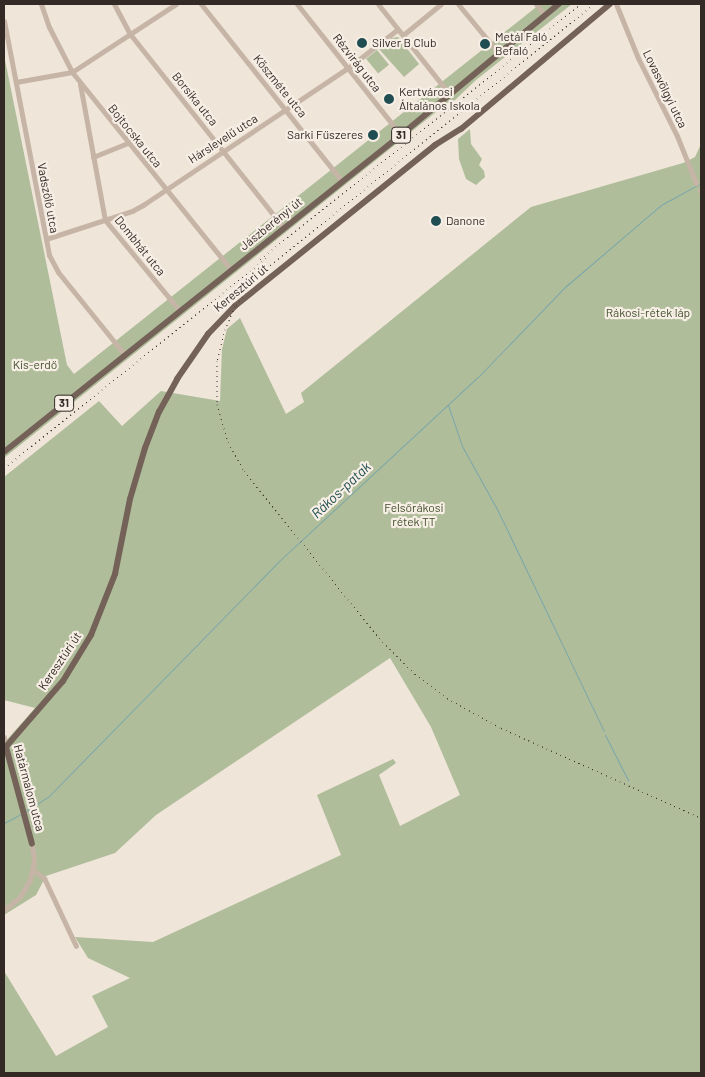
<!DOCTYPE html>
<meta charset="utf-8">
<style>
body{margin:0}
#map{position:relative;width:705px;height:1077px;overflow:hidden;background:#efe5d9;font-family:Barlow,sans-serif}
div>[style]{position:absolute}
.green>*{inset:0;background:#b0bd9a;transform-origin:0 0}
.stream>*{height:1px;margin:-0.5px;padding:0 0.5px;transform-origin:0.5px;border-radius:0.5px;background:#7aa7aa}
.minor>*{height:5px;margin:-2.5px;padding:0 2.5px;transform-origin:2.5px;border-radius:2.5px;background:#c6b5a6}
.major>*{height:6px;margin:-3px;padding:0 3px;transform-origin:3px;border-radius:3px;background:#746258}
.rail>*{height:1px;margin-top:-0.5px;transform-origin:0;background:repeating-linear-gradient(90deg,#332a26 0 1px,transparent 0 5px)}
.dots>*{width:14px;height:14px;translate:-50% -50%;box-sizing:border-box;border:2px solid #f7efe5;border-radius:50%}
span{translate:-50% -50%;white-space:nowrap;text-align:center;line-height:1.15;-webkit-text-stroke:4.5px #f7efe5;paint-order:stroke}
.shield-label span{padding:1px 4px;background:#f7efe5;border:1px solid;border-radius:4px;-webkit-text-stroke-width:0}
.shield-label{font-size:11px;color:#332a26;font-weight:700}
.poi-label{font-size:12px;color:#332a26}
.left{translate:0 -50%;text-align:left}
.right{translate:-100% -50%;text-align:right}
.street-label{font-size:12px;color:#332a26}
.park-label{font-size:12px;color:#414f2c}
.water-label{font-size:14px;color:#1f4d51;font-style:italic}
.frame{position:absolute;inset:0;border:5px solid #332a26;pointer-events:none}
</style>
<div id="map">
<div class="green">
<div style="clip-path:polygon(540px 4px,572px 4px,476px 80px,455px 100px,446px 104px,4px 458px,4px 55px,67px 365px,74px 374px)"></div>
<div style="clip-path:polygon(398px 37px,419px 64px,404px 77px,379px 49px,392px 38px)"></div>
<div style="left:377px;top:50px;width:19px;height:14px;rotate:51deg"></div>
<div style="clip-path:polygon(470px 129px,471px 144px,482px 159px,479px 165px,484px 171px,485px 177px,476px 185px,466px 179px,459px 159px,458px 139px)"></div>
<div style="clip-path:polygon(701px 144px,701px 1073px,4px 1073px,4px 971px,56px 1056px,108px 1027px,92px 996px,130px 978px,88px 958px,75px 937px,153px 942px,341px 855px,317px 795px,393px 759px,396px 763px,379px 775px,400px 826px,460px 795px,431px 727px,390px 658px,156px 815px,115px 853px,46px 876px,36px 895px,4px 915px,4px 743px,35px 708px,4px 700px,4px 477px,99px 401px,122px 426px,161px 391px,220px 401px,222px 349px,227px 329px,240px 318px,286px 414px,304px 402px,301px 393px,531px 207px,683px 163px,695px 157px)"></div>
</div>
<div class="stream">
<div style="left:448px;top:405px;width:43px;rotate:71.1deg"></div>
<div style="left:462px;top:446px;width:74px;rotate:61deg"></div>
<div style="left:498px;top:511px;width:244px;rotate:64.3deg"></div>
<div style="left:605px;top:735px;width:51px;rotate:62.9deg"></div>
<div style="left:26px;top:811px;width:27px;rotate:-33deg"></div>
<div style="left:49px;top:796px;width:327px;rotate:-45.6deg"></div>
<div style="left:278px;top:562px;width:272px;rotate:-42.8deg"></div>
<div style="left:478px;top:377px;width:125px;rotate:-46deg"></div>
<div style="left:565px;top:287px;width:126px;rotate:-40.5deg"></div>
<div style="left:661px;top:205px;width:46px;rotate:-28.8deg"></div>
<div style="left:4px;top:823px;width:19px;rotate:-28deg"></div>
</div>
<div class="minor">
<div style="left:41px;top:4px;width:24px;rotate:71deg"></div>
<div style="left:49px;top:27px;width:51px;rotate:62.9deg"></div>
<div style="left:72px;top:72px;width:254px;rotate:51.2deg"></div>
<div style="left:114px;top:4px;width:34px;rotate:62deg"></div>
<div style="left:130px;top:34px;width:248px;rotate:51.6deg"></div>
<div style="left:201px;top:4px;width:226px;rotate:51.5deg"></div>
<div style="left:297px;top:4px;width:167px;rotate:51.6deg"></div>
<div style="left:378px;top:4px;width:116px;rotate:51.6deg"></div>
<div style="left:458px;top:4px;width:66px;rotate:50.5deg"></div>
<div style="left:536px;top:4px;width:16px;rotate:52deg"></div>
<div style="left:616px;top:4px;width:58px;rotate:67.8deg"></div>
<div style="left:638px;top:58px;width:87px;rotate:63.4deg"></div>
<div style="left:677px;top:136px;width:51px;rotate:68deg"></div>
<div style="left:4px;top:21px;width:238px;rotate:79.1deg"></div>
<div style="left:49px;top:255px;width:19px;rotate:62deg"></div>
<div style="left:58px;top:272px;width:107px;rotate:51.1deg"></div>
<div style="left:403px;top:35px;width:49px;rotate:-39.2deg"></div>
<div style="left:16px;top:82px;width:57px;rotate:-10.1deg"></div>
<div style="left:72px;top:72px;width:124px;rotate:-33.2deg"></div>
<div style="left:80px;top:84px;width:138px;rotate:79.6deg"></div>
<div style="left:105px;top:220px;width:118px;rotate:50.5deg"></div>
<div style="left:93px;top:157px;width:38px;rotate:-22deg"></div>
<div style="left:700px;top:190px;width:2px;rotate:63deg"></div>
<div style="left:46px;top:239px;width:90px;rotate:-18deg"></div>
<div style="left:132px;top:211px;width:13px;rotate:-29deg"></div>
<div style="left:143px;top:205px;width:247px;rotate:-33.8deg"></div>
<div style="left:348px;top:68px;width:63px;rotate:-38deg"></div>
<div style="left:4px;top:737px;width:10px;rotate:79deg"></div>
<div style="left:33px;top:870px;width:14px;rotate:36deg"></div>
<div style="left:44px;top:878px;width:75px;rotate:64.8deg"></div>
<div style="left:4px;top:910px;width:21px;rotate:-39deg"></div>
<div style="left:20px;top:897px;width:20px;rotate:-60deg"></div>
<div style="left:30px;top:880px;width:19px;rotate:-78deg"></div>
<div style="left:34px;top:861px;width:17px;rotate:-97deg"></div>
</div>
<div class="major">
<div style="left:4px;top:452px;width:508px;rotate:-38.61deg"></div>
<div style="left:401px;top:135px;width:205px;rotate:-39.7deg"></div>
<div style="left:6px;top:747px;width:100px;rotate:75deg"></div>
<div style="left:4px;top:749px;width:90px;rotate:-49.1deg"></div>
<div style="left:63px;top:681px;width:54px;rotate:-58.7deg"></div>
<div style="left:91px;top:635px;width:66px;rotate:-68.5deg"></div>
<div style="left:115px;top:574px;width:76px;rotate:-78.7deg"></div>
<div style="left:130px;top:499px;width:53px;rotate:-73.6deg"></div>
<div style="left:145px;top:448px;width:39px;rotate:-69deg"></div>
<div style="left:159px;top:412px;width:38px;rotate:-61deg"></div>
<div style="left:177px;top:379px;width:55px;rotate:-55.4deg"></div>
<div style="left:208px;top:334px;width:39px;rotate:-46deg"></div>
<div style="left:235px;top:306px;width:257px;rotate:-38.8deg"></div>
<div style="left:435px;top:145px;width:31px;rotate:-32deg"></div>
<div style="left:461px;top:129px;width:194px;rotate:-40deg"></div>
</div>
<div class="rail">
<div style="left:594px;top:4px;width:433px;rotate:141.1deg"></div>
<div style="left:257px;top:276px;width:37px;rotate:126deg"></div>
<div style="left:235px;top:306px;width:25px;rotate:113deg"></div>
<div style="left:225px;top:329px;width:33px;rotate:104deg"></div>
<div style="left:217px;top:361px;width:43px;rotate:90deg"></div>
<div style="left:217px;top:404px;width:40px;rotate:74deg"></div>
<div style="left:228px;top:442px;width:33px;rotate:61deg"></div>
<div style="left:244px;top:471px;width:215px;rotate:51deg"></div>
<div style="left:379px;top:638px;width:51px;rotate:45deg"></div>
<div style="left:415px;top:674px;width:40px;rotate:37deg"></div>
<div style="left:447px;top:698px;width:62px;rotate:29.1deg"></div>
<div style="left:501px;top:728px;width:219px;rotate:24.2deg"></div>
<div style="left:260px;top:259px;width:410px;rotate:-38.5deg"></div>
<div style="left:4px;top:468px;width:337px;rotate:-38.7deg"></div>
</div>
<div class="dots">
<div style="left:362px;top:43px;background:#1f4d51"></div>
<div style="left:485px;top:44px;background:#1f4d51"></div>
<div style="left:389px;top:99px;background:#1f4d51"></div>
<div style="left:373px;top:135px;background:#1f4d51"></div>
<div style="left:436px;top:221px;background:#1f4d51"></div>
</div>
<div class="shield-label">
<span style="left:401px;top:135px">31</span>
<span style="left:64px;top:403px">31</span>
</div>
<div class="poi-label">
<span class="left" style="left:495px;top:44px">Metál Faló<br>Befaló</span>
<span class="left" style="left:372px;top:43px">Silver B Club</span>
<span class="left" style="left:399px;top:99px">Kertvárosi<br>Általános Iskola</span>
<span class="right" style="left:363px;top:135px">Sarki Fűszeres</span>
<span class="left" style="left:446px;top:221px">Danone</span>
</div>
<div class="street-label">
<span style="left:357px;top:63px;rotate:52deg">Rézvirág utca</span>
<span style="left:280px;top:86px;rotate:51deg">Köszméte utca</span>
<span style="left:665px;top:89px;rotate:64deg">Lovasvölgyi utca</span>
<span style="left:195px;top:99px;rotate:51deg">Borsika utca</span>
<span style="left:135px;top:136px;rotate:51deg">Bojtocska utca</span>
<span style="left:223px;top:139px;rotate:-33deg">Hárslevelű utca</span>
<span style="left:48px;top:198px;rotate:79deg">Vadszőlő utca</span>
<span style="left:271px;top:224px;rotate:-39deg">Jászberényi út</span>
<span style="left:140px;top:246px;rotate:51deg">Dombhát utca</span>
<span style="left:241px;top:288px;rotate:-40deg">Keresztúri út</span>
<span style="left:60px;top:661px;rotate:-56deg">Keresztúri út</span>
<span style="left:29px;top:788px;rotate:75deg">Határmalom utca</span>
</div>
<div class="park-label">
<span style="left:648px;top:313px">Rákosi-rétek láp</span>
<span style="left:35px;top:365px">Kis-erdő</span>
<span style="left:414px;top:515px">Felsőrákosi<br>rétek TT</span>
</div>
<div class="water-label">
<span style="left:341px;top:490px;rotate:-43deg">Rákos-patak</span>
</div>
<div class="frame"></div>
</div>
